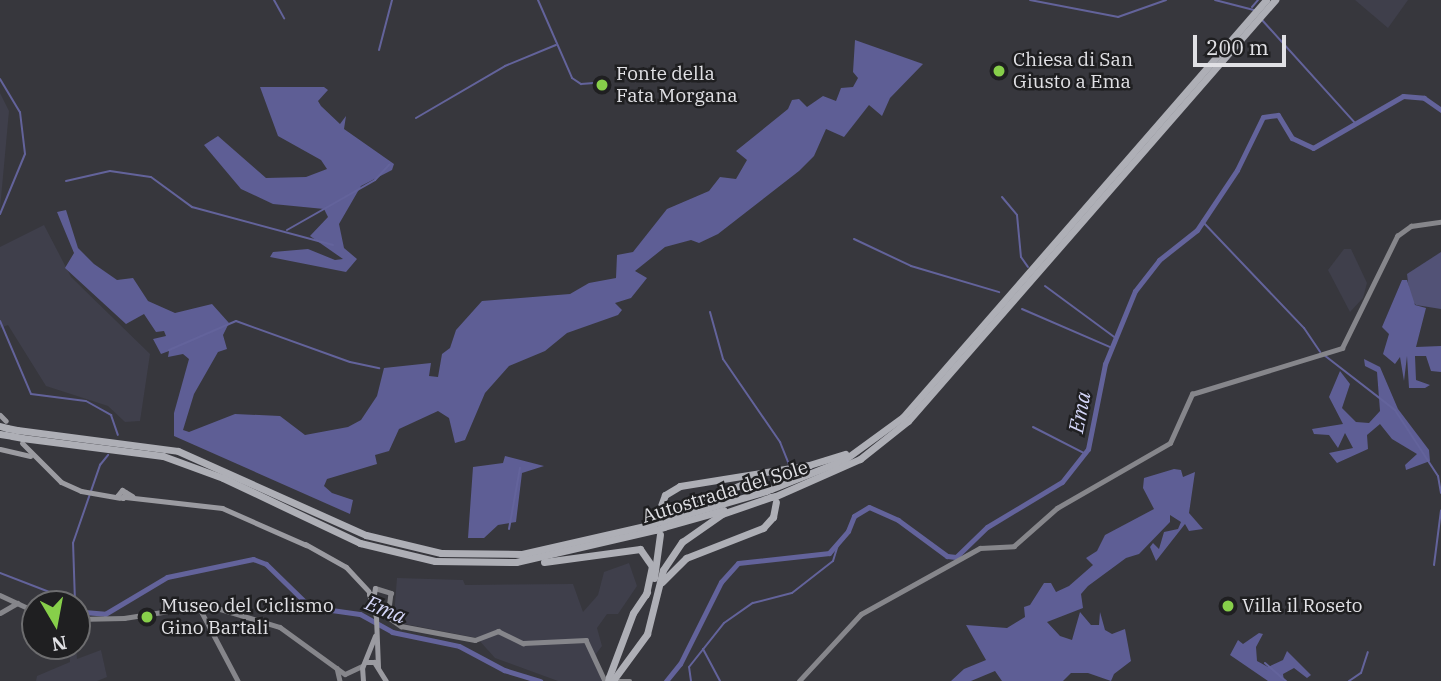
<!DOCTYPE html>
<style>
body{margin:0}
#map{position:relative;width:1441px;height:681px;overflow:hidden;background:#37373d;font-family:"IBM Plex Serif",serif}
div>[style]{position:absolute}
.built>*{inset:0;background:#3f3f4b}
.green>*{inset:0;background:#525276}
.forest>*{inset:0;background:#5e5e95}
.stream>*{height:2px;margin:-1px;padding:0 1px;transform-origin:1px;border-radius:1px;background:#63639b}
.river>*{height:5px;margin:-2.5px;padding:0 2.5px;transform-origin:2.5px;border-radius:2.5px;background:#63639b}
.secondary>*{height:4.5px;margin:-2.25px;padding:0 2.25px;transform-origin:2.25px;border-radius:2.25px;background:#86868b}
.primary>*{height:5px;margin:-2.5px;padding:0 2.5px;transform-origin:2.5px;border-radius:2.5px;background:#9b9ba1}
.highway>*{height:7px;margin:-3.5px;padding:0 3.5px;transform-origin:3.5px;border-radius:3.5px;background:#aeafb6}
.highway-bridge>*{height:7px;margin:-3.5px;padding:0 3.5px;transform-origin:3.5px;border-radius:3.5px;background:#aeafb6}
.dots>*{width:19px;height:19px;translate:-50% -50%;box-sizing:border-box;border:4px solid #1f1f21;border-radius:50%}
span{translate:-50% -50%;white-space:nowrap;text-align:center;line-height:1.15;-webkit-text-stroke:5px #1f1f21;paint-order:stroke}
.poi-label{font-size:19px;color:#e1e1e5}
.left{translate:0 -50%;text-align:left}
.street-label{font-size:19px;color:#e1e1e5}
.water-label{font-size:21px;color:#d4d6f8;font-style:italic}
.north{position:absolute;left:21px;top:590px;width:70px;height:70px;box-sizing:border-box;background:#1f1f21;border:2px solid #6d6d6f;border-radius:50%;rotate:170deg;font-size:19px;font-weight:700;line-height:28px;text-align:center;color:#e1e1e5}
.north::after{content:'';display:block;margin:auto;width:24px;height:32px;background:#87cf4a;clip-path:polygon(50% 0,100% 100%,50% 72%,0 100%)}
.scale{position:absolute;left:1193px;top:35px;width:93px;height:32px;box-sizing:border-box;border:4px solid #e1e1e5;border-top:0;padding-left:9px;font-size:21px;line-height:24px;white-space:nowrap;color:#e1e1e5;-webkit-text-stroke:5px #1f1f21;paint-order:stroke}
</style>
<div id="map">
<div class="built">
<div style="clip-path:polygon(1355px 0,1408px 0,1388px 28px)"></div>
<div style="clip-path:polygon(0 93px,9px 111px,0 209px)"></div>
<div style="clip-path:polygon(44px 225px,71px 277px,150px 354px,140px 421px,125px 422px,108px 406px,46px 386px,8px 325px,0 328px,0 247px)"></div>
<div style="clip-path:polygon(1344px 249px,1351px 249px,1367px 283px,1363px 298px,1350px 312px,1328px 270px)"></div>
<div style="clip-path:polygon(629px 563px,637px 586px,618px 614px,607px 614px,597px 628px,602px 646px,596px 654px,603px 681px,558px 681px,495px 658px,477px 638px,400px 623px,394px 616px,397px 578px,463px 580px,465px 585px,573px 584px,583px 612px,598px 595px,604px 572px)"></div>
<div style="clip-path:polygon(69px 646px,76px 646px,77px 659px,101px 650px,107px 677px,97px 681px,36px 681px,37px 676px,70px 662px)"></div>
</div>
<div class="green">
<div style="clip-path:polygon(1441px 252px,1441px 309px,1416px 305px,1410px 299px,1407px 274px)"></div>
</div>
<div class="forest">
<div style="clip-path:polygon(855px 40px,923px 64px,890px 98px,882px 116px,869px 105px,844px 137px,826px 129px,814px 156px,799px 171px,718px 234px,699px 243px,691px 240px,665px 247px,635px 271px,647px 278px,631px 298px,615px 303px,622px 310px,618px 315px,567px 333px,545px 351px,509px 366px,485px 393px,465px 440px,455px 443px,449px 418px,438px 411px,399px 429px,389px 451px,375px 455px,377px 464px,327px 479px,324px 486px,332px 493px,353px 500px,350px 514px,174px 436px,174px 413px,189px 359px,183px 354px,168px 357px,169px 351px,161px 354px,153px 339px,166px 336px,164px 331px,156px 332px,144px 314px,126px 324px,65px 268px,74px 253px,57px 212px,66px 210px,78px 248px,94px 264px,117px 280px,133px 278px,148px 301px,175px 313px,212px 304px,229px 323px,223px 335px,227px 349px,218px 352px,194px 394px,183px 430px,189px 432px,235px 414px,280px 416px,305px 435px,348px 427px,361px 420px,377px 396px,384px 368px,431px 363px,429px 376px,438px 377px,442px 354px,450px 348px,456px 330px,482px 301px,570px 294px,589px 283px,616px 278px,617px 255px,633px 252px,667px 209px,709px 191px,720px 177px,736px 179px,747px 160px,736px 151px,788px 109px,792px 100px,799px 99px,807px 107px,823px 96px,836px 101px,841px 88px,853px 87px,858px 78px,853px 72px)"></div>
<div style="clip-path:polygon(260px 87px,324px 87px,328px 90px,318px 101px,321px 106px,340px 124px,346px 116px,344px 129px,394px 164px,392px 170px,361px 186px,339px 224px,344px 248px,357px 259px,346px 272px,270px 257px,273px 252px,308px 249px,335px 260px,343px 259px,310px 236px,328px 217px,324px 209px,273px 204px,241px 189px,204px 145px,218px 136px,266px 178px,306px 177px,327px 169px,321px 160px,278px 136px)"></div>
<div style="clip-path:polygon(1402px 280px,1407px 280px,1415px 305px,1426px 308px,1416px 347px,1441px 346px,1441px 372px,1431px 371px,1426px 356px,1415px 356px,1416px 380px,1430px 385px,1425px 388px,1409px 388px,1407px 356px,1404px 381px,1400px 357px,1395px 364px,1383px 354px,1389px 334px,1382px 327px)"></div>
<div style="clip-path:polygon(1364px 359px,1380px 367px,1398px 409px,1429px 450px,1430px 461px,1406px 470px,1405px 465px,1417px 454px,1392px 439px,1380px 424px,1367px 435px,1368px 449px,1337px 463px,1329px 453px,1353px 448px,1345px 433px,1338px 448px,1329px 435px,1314px 434px,1312px 429px,1343px 424px,1329px 397px,1340px 371px,1350px 384px,1342px 408px,1356px 422px,1369px 423px,1380px 411px,1377px 372px,1365px 366px)"></div>
<div style="clip-path:polygon(505px 456px,544px 466px,522px 473px,516px 522px,498px 525px,484px 538px,468px 538px,473px 467px,503px 463px)"></div>
<div style="clip-path:polygon(1174px 469px,1181px 470px,1183px 477px,1195px 472px,1189px 513px,1203px 529px,1189px 531px,1185px 524px,1156px 561px,1150px 547px,1153px 543px,1159px 549px,1164px 532px,1178px 529px,1181px 522px,1170px 515px,1170px 522px,1139px 554px,1126px 558px,1088px 586px,1081px 594px,1083px 608px,1047px 622px,1060px 636px,1072px 640px,1080px 612px,1091px 625px,1099px 625px,1100px 612px,1105px 630px,1112px 634px,1125px 629px,1131px 661px,1114px 674px,1111px 681px,1088px 673px,1071px 673px,1063px 681px,1002px 681px,995px 671px,971px 681px,951px 681px,964px 669px,986px 660px,966px 625px,1007px 628px,1025px 617px,1024px 607px,1030px 605px,1044px 583px,1051px 583px,1056px 592px,1069px 586px,1093px 565px,1086px 558px,1097px 551px,1105px 535px,1154px 509px,1143px 488px,1144px 478px)"></div>
<div style="clip-path:polygon(1259px 633px,1263px 634px,1256px 647px,1257px 661px,1268px 667px,1283px 660px,1287px 651px,1311px 675px,1307px 678px,1294px 668px,1283px 674px,1284px 681px,1268px 681px,1230px 655px,1238px 640px,1243px 644px)"></div>
</div>
<div class="stream">
<div style="left:274px;top:0;width:21px;rotate:61deg"></div>
<div style="left:538px;top:0;width:85px;rotate:66.4deg"></div>
<div style="left:572px;top:78px;width:11px;rotate:34deg"></div>
<div style="left:581px;top:84px;width:13px;rotate:-4deg"></div>
<div style="left:1030px;top:0;width:90px;rotate:10.9deg"></div>
<div style="left:1118px;top:17px;width:51px;rotate:-19.5deg"></div>
<div style="left:1215px;top:0;width:40px;rotate:14.4deg"></div>
<div style="left:1252px;top:7px;width:9px;rotate:-49deg"></div>
<div style="left:1262px;top:20px;width:140px;rotate:47.9deg"></div>
<div style="left:379px;top:50px;width:52px;rotate:-75.4deg"></div>
<div style="left:0;top:79px;width:39px;rotate:59deg"></div>
<div style="left:20px;top:112px;width:42px;rotate:83.2deg"></div>
<div style="left:25px;top:154px;width:65px;rotate:112.6deg"></div>
<div style="left:416px;top:118px;width:103px;rotate:-30.3deg"></div>
<div style="left:505px;top:66px;width:55px;rotate:-22.4deg"></div>
<div style="left:66px;top:181px;width:45px;rotate:-12.8deg"></div>
<div style="left:110px;top:171px;width:41px;rotate:8.3deg"></div>
<div style="left:151px;top:177px;width:51px;rotate:36.2deg"></div>
<div style="left:192px;top:207px;width:146px;rotate:15.1deg"></div>
<div style="left:1002px;top:197px;width:23px;rotate:50deg"></div>
<div style="left:1017px;top:215px;width:42px;rotate:84.6deg"></div>
<div style="left:1021px;top:257px;width:12px;rotate:55deg"></div>
<div style="left:1202px;top:221px;width:148px;rotate:46.4deg"></div>
<div style="left:1304px;top:328px;width:29px;rotate:56deg"></div>
<div style="left:287px;top:230px;width:101px;rotate:-29.6deg"></div>
<div style="left:375px;top:180px;width:21px;rotate:-47deg"></div>
<div style="left:854px;top:239px;width:63px;rotate:25.3deg"></div>
<div style="left:911px;top:266px;width:92px;rotate:16.5deg"></div>
<div style="left:1045px;top:286px;width:89px;rotate:36.4deg"></div>
<div style="left:1022px;top:309px;width:98px;rotate:23.4deg"></div>
<div style="left:710px;top:312px;width:49px;rotate:74.5deg"></div>
<div style="left:723px;top:359px;width:101px;rotate:55.5deg"></div>
<div style="left:780px;top:442px;width:24px;rotate:68deg"></div>
<div style="left:0;top:321px;width:79px;rotate:67deg"></div>
<div style="left:31px;top:394px;width:55px;rotate:7.3deg"></div>
<div style="left:86px;top:401px;width:29px;rotate:29deg"></div>
<div style="left:111px;top:415px;width:21px;rotate:71deg"></div>
<div style="left:169px;top:350px;width:73px;rotate:-23.4deg"></div>
<div style="left:236px;top:321px;width:121px;rotate:19.8deg"></div>
<div style="left:350px;top:362px;width:30px;rotate:12deg"></div>
<div style="left:1324px;top:355px;width:90px;rotate:37.8deg"></div>
<div style="left:1395px;top:410px;width:79px;rotate:56.9deg"></div>
<div style="left:1438px;top:476px;width:17px;rotate:80deg"></div>
<div style="left:1033px;top:427px;width:59px;rotate:27deg"></div>
<div style="left:509px;top:529px;width:62px;rotate:-79.8deg"></div>
<div style="left:1434px;top:565px;width:55px;rotate:-82.7deg"></div>
<div style="left:0;top:573px;width:80px;rotate:21.1deg"></div>
<div style="left:75px;top:602px;width:59px;rotate:-91.9deg"></div>
<div style="left:73px;top:543px;width:83px;rotate:-70.9deg"></div>
<div style="left:100px;top:465px;width:13px;rotate:-51deg"></div>
<div style="left:703px;top:649px;width:36px;rotate:62deg"></div>
<div style="left:1265px;top:663px;width:28px;rotate:41deg"></div>
<div style="left:691px;top:681px;width:14px;rotate:-98deg"></div>
<div style="left:689px;top:667px;width:56px;rotate:-51.5deg"></div>
<div style="left:724px;top:623px;width:35px;rotate:-35deg"></div>
<div style="left:753px;top:603px;width:40px;rotate:-14.4deg"></div>
<div style="left:792px;top:593px;width:52px;rotate:-38deg"></div>
<div style="left:833px;top:561px;width:21px;rotate:-73deg"></div>
<div style="left:1349px;top:681px;width:14px;rotate:-34deg"></div>
<div style="left:1361px;top:673px;width:22px;rotate:-72deg"></div>
</div>
<div class="river">
<div style="left:77px;top:605px;width:10px;rotate:45deg"></div>
<div style="left:84px;top:612px;width:21px;rotate:5deg"></div>
<div style="left:105px;top:614px;width:72px;rotate:-30.8deg"></div>
<div style="left:167px;top:577px;width:88px;rotate:-11.8deg"></div>
<div style="left:253px;top:559px;width:14px;rotate:21deg"></div>
<div style="left:266px;top:564px;width:62px;rotate:44.3deg"></div>
<div style="left:310px;top:607px;width:50px;rotate:8deg"></div>
<div style="left:360px;top:614px;width:37px;rotate:29deg"></div>
<div style="left:392px;top:632px;width:68px;rotate:11.8deg"></div>
<div style="left:459px;top:646px;width:51px;rotate:28.1deg"></div>
<div style="left:504px;top:670px;width:38px;rotate:17deg"></div>
<div style="left:666px;top:681px;width:22px;rotate:-51deg"></div>
<div style="left:680px;top:664px;width:92px;rotate:-63.4deg"></div>
<div style="left:721px;top:582px;width:25px;rotate:-48deg"></div>
<div style="left:738px;top:563px;width:92px;rotate:-6.3deg"></div>
<div style="left:829px;top:553px;width:29px;rotate:-49deg"></div>
<div style="left:848px;top:531px;width:16px;rotate:-68deg"></div>
<div style="left:854px;top:516px;width:17px;rotate:-31deg"></div>
<div style="left:869px;top:507px;width:32px;rotate:24deg"></div>
<div style="left:898px;top:520px;width:61px;rotate:36.3deg"></div>
<div style="left:947px;top:556px;width:9px;rotate:6deg"></div>
<div style="left:956px;top:557px;width:43px;rotate:-44.1deg"></div>
<div style="left:987px;top:527px;width:87px;rotate:-31deg"></div>
<div style="left:1062px;top:482px;width:42px;rotate:-51.8deg"></div>
<div style="left:1088px;top:449px;width:87px;rotate:-78.7deg"></div>
<div style="left:1105px;top:364px;width:79px;rotate:-67.7deg"></div>
<div style="left:1135px;top:291px;width:39px;rotate:-52deg"></div>
<div style="left:1159px;top:260px;width:48px;rotate:-38.3deg"></div>
<div style="left:1197px;top:230px;width:72px;rotate:-56.3deg"></div>
<div style="left:1237px;top:170px;width:59px;rotate:-63.9deg"></div>
<div style="left:1263px;top:117px;width:15px;rotate:-8deg"></div>
<div style="left:1278px;top:115px;width:27px;rotate:59deg"></div>
<div style="left:1292px;top:138px;width:23px;rotate:25deg"></div>
<div style="left:1313px;top:148px;width:104px;rotate:-30deg"></div>
<div style="left:1403px;top:96px;width:21px;rotate:5deg"></div>
<div style="left:1424px;top:98px;width:21px;rotate:35deg"></div>
</div>
<div class="secondary">
<div style="left:375px;top:588px;width:17px;rotate:17deg"></div>
<div style="left:391px;top:593px;width:24px;rotate:97deg"></div>
<div style="left:388px;top:617px;width:16px;rotate:35deg"></div>
<div style="left:401px;top:626px;width:75px;rotate:10.7deg"></div>
<div style="left:475px;top:640px;width:25px;rotate:-21deg"></div>
<div style="left:498px;top:631px;width:28px;rotate:26deg"></div>
<div style="left:523px;top:643px;width:63px;rotate:-2.7deg"></div>
<div style="left:586px;top:640px;width:45px;rotate:65.1deg"></div>
<div style="left:0;top:595px;width:38px;rotate:25deg"></div>
<div style="left:198px;top:605px;width:86px;rotate:62.2deg"></div>
<div style="left:0;top:613px;width:20px;rotate:-30deg"></div>
<div style="left:77px;top:619px;width:47px;rotate:-1.2deg"></div>
<div style="left:124px;top:618px;width:84px;rotate:-8.9deg"></div>
<div style="left:207px;top:605px;width:76px;rotate:16.8deg"></div>
<div style="left:280px;top:627px;width:80px;rotate:35.9deg"></div>
<div style="left:345px;top:674px;width:19px;rotate:-25deg"></div>
<div style="left:337px;top:668px;width:13px;rotate:77deg"></div>
<div style="left:616px;top:681px;width:14px"></div>
<div style="left:799px;top:681px;width:91px;rotate:-47.2deg"></div>
<div style="left:861px;top:614px;width:136px;rotate:-29deg"></div>
<div style="left:980px;top:548px;width:34px;rotate:-3deg"></div>
<div style="left:1014px;top:546px;width:57px;rotate:-41.5deg"></div>
<div style="left:1057px;top:508px;width:130px;rotate:-29.9deg"></div>
<div style="left:1170px;top:443px;width:54px;rotate:-65.8deg"></div>
<div style="left:1192px;top:394px;width:157px;rotate:-17deg"></div>
<div style="left:1342px;top:348px;width:125px;rotate:-63.8deg"></div>
<div style="left:1397px;top:236px;width:17px;rotate:-36deg"></div>
<div style="left:1411px;top:226px;width:30px;rotate:-8deg"></div>
</div>
<div class="primary">
<div style="left:0;top:415px;width:8px;rotate:45deg"></div>
<div style="left:22px;top:443px;width:55px;rotate:45deg"></div>
<div style="left:61px;top:482px;width:22px;rotate:24deg"></div>
<div style="left:81px;top:491px;width:39px;rotate:10deg"></div>
<div style="left:0;top:449px;width:31px;rotate:13deg"></div>
<div style="left:125px;top:492px;width:6px;rotate:108deg"></div>
<div style="left:123px;top:498px;width:6px;rotate:-162deg"></div>
<div style="left:117px;top:496px;width:8px;rotate:-50deg"></div>
<div style="left:122px;top:490px;width:12px;rotate:31deg"></div>
<div style="left:125px;top:497px;width:98px;rotate:6.5deg"></div>
<div style="left:222px;top:508px;width:92px;rotate:23.8deg"></div>
<div style="left:305px;top:544px;width:47px;rotate:29.3deg"></div>
<div style="left:346px;top:567px;width:33px;rotate:47deg"></div>
<div style="left:369px;top:594px;width:24px;rotate:73deg"></div>
<div style="left:376px;top:617px;width:50px;rotate:87.7deg"></div>
<div style="left:369px;top:594px;width:5px"></div>
<div style="left:374px;top:594px;width:6px;rotate:-81deg"></div>
<div style="left:365px;top:662px;width:9px"></div>
<div style="left:374px;top:662px;width:22px;rotate:58deg"></div>
<div style="left:363px;top:681px;width:13px;rotate:-94deg"></div>
<div style="left:362px;top:668px;width:35px;rotate:-68deg"></div>
</div>
<div class="highway">
<div style="left:0;top:426px;width:7px;rotate:16deg"></div>
<div style="left:17px;top:430px;width:162px;rotate:7.4deg"></div>
<div style="left:178px;top:451px;width:206px;rotate:24.1deg"></div>
<div style="left:366px;top:535px;width:77px;rotate:13.5deg"></div>
<div style="left:441px;top:553px;width:81px;rotate:0.7deg"></div>
<div style="left:522px;top:554px;width:134px;rotate:-12.9deg"></div>
<div style="left:0;top:434px;width:12px;rotate:9deg"></div>
<div style="left:22px;top:438px;width:142px;rotate:7.3deg"></div>
<div style="left:163px;top:456px;width:64px;rotate:20.1deg"></div>
<div style="left:223px;top:478px;width:152px;rotate:25.4deg"></div>
<div style="left:360px;top:543px;width:77px;rotate:13.5deg"></div>
<div style="left:435px;top:561px;width:81px;rotate:0.7deg"></div>
<div style="left:516px;top:562px;width:143px;rotate:-13deg"></div>
<div style="left:771px;top:489px;width:79px;rotate:-21.7deg"></div>
<div style="left:844px;top:460px;width:73px;rotate:-36.1deg"></div>
<div style="left:903px;top:417px;width:553px;rotate:-48.96deg"></div>
<div style="left:776px;top:496px;width:92px;rotate:-23.8deg"></div>
<div style="left:860px;top:459px;width:61px;rotate:-38.4deg"></div>
<div style="left:908px;top:421px;width:559px;rotate:-48.92deg"></div>
<div style="left:658px;top:514px;width:20px;rotate:-70deg"></div>
<div style="left:665px;top:495px;width:17px;rotate:-31deg"></div>
<div style="left:680px;top:486px;width:131px;rotate:-9.2deg"></div>
<div style="left:809px;top:465px;width:38px;rotate:-17deg"></div>
<div style="left:661px;top:517px;width:92px;rotate:-21.8deg"></div>
<div style="left:746px;top:483px;width:17px;rotate:7deg"></div>
<div style="left:663px;top:521px;width:107px;rotate:-16.2deg"></div>
<div style="left:664px;top:527px;width:62px;rotate:-15.8deg"></div>
<div style="left:544px;top:562px;width:97px;rotate:-7.7deg"></div>
<div style="left:640px;top:549px;width:21px;rotate:55deg"></div>
<div style="left:652px;top:566px;width:29px;rotate:102deg"></div>
<div style="left:654px;top:578px;width:44px;rotate:-82.2deg"></div>
<div style="left:662px;top:582px;width:34px;rotate:-45deg"></div>
<div style="left:686px;top:558px;width:83px;rotate:-21.3deg"></div>
<div style="left:763px;top:528px;width:15px;rotate:-48deg"></div>
<div style="left:773px;top:517px;width:15px;rotate:-79deg"></div>
<div style="left:609px;top:677px;width:68px;rotate:-69.4deg"></div>
<div style="left:633px;top:613px;width:25px;rotate:-56deg"></div>
<div style="left:614px;top:679px;width:56px;rotate:-53.7deg"></div>
<div style="left:647px;top:634px;width:66px;rotate:-76deg"></div>
<div style="left:663px;top:570px;width:34px;rotate:-56deg"></div>
<div style="left:682px;top:542px;width:49px;rotate:-35deg"></div>
<div style="left:722px;top:514px;width:52px;rotate:-19.1deg"></div>
</div>
<div class="highway-bridge">
<div style="left:7px;top:428px;width:10px;rotate:11deg"></div>
<div style="left:12px;top:436px;width:10px;rotate:11deg"></div>
<div style="left:766px;top:491px;width:5px;rotate:-22deg"></div>
<div style="left:771px;top:497px;width:5px;rotate:-11deg"></div>
<div style="left:653px;top:524px;width:9px;rotate:-18deg"></div>
<div style="left:655px;top:530px;width:9px;rotate:-18deg"></div>
<div style="left:608px;top:681px;width:4px;rotate:-76deg"></div>
<div style="left:613px;top:681px;width:2px;rotate:-63deg"></div>
</div>
<div class="dots">
<div style="left:999px;top:71px;background:#87cf4a"></div>
<div style="left:602px;top:85px;background:#87cf4a"></div>
<div style="left:1228px;top:606px;background:#87cf4a"></div>
<div style="left:147px;top:617px;background:#87cf4a"></div>
</div>
<div class="poi-label">
<span class="left" style="left:1013px;top:71px">Chiesa di San<br>Giusto a Ema</span>
<span class="left" style="left:616px;top:85px">Fonte della<br>Fata Morgana</span>
<span class="left" style="left:161px;top:617px">Museo del Ciclismo<br>Gino Bartali</span>
<span class="left" style="left:1242px;top:606px">Villa il Roseto</span>
</div>
<div class="street-label">
<span style="left:725px;top:492px;rotate:-17deg">Autostrada del Sole</span>
</div>
<div class="water-label">
<span style="left:1079px;top:412px;rotate:-79deg">Ema</span>
<span style="left:386px;top:609px;rotate:22deg">Ema</span>
</div>
<div class="north">N</div>
<div class="scale">200 m</div>
</div>
